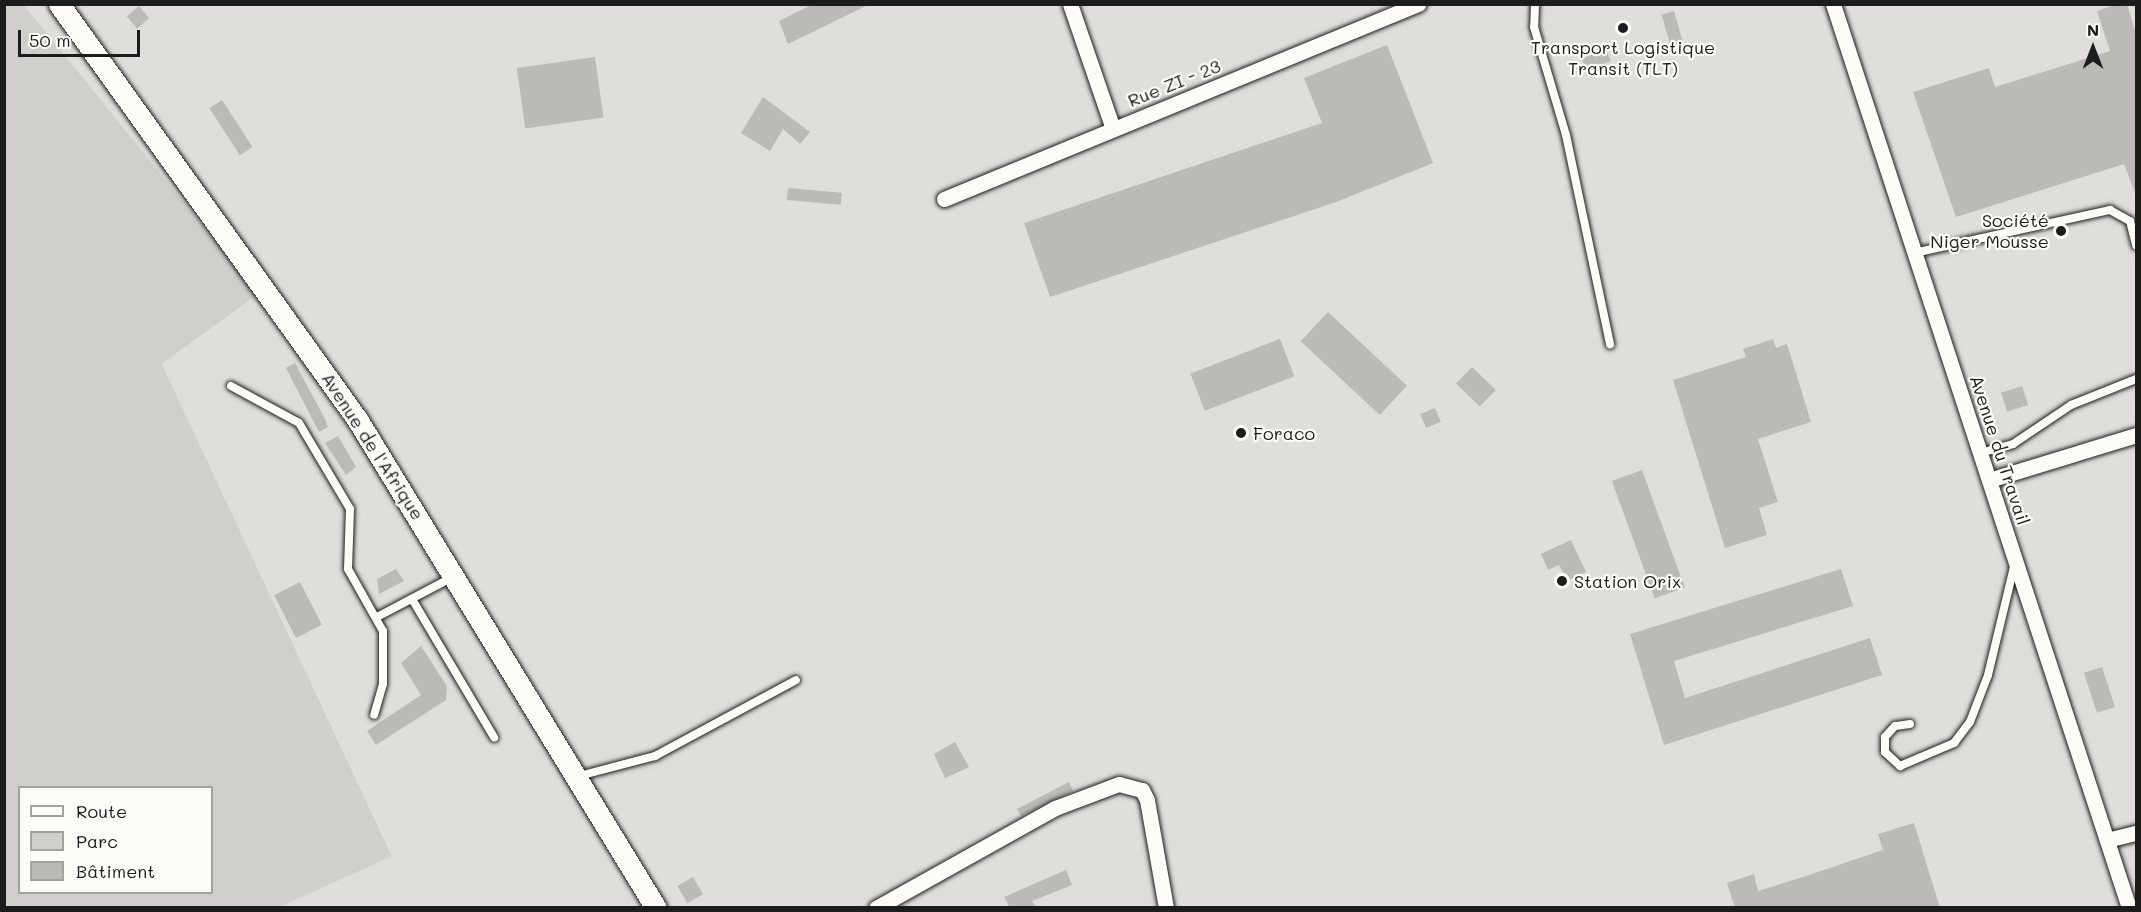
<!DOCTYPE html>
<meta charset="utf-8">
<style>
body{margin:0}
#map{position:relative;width:2141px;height:912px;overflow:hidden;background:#f0eeea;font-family:Mali,sans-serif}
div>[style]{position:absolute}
.built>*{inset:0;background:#e0deda}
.green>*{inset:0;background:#d0cfcc}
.building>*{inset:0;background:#bbbab6;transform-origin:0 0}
.roads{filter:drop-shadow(0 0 2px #1c1c1c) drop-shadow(0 0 2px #1c1c1c)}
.lane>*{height:8px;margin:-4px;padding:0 4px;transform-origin:4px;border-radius:4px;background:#fdfcf7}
.street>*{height:15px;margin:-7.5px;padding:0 7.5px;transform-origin:7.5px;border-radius:7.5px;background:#fdfcf7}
.secondary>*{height:21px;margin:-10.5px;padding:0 10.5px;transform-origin:10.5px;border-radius:10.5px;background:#fdfcf7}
.dots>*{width:16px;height:16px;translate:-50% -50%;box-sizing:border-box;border:3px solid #fdfcf7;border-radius:50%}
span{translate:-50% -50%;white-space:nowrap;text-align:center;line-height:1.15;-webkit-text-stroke:4.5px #fdfcf7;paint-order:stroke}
.poi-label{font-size:18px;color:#1c1c1c}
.right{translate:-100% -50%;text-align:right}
.left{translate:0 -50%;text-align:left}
.street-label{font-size:18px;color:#1c1c1c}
.frame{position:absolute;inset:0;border:6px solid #1c1c1c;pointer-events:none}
.legend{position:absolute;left:18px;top:786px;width:195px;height:108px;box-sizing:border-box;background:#fdfcf7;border:2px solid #a3a29f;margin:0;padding:8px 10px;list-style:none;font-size:18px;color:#1c1c1c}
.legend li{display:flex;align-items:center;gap:12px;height:30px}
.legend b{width:30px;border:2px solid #a3a29f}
.north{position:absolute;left:2063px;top:18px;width:60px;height:60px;-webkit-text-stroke:4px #fdfcf7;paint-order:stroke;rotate:0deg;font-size:16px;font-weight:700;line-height:24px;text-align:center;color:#1c1c1c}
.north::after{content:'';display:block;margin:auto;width:21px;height:27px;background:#1c1c1c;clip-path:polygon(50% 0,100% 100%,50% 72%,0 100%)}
.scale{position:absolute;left:18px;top:30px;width:122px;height:27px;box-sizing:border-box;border:3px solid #1c1c1c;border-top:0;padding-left:8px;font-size:18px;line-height:21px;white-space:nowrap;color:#1c1c1c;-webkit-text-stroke:4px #fdfcf7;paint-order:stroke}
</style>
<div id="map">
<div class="built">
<div style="clip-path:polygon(23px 5px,2136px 5px,2136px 907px,280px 907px,392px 855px,162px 364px,258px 294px)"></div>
</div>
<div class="green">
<div style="clip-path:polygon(evenodd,23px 4px,258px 294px,162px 364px,392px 856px,280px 907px,5px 908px,4px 5px,23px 4px,20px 788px,212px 788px,212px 892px,20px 892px,20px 788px)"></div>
</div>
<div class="building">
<div style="clip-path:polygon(813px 4px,870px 4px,788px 44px,779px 21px)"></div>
<div style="clip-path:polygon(2117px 4px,2127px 4px,2136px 34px,2136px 195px,2124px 164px,1956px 217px,1913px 92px,1989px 68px,1995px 87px,2110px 51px,2097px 11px)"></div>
<div style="left:139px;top:6px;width:16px;height:16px;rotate:50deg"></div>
<div style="left:1674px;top:11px;width:36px;height:13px;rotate:74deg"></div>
<div style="clip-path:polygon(1387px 45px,1433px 163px,1336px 202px,1050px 297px,1024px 223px,1322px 123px,1304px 78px)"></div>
<div style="left:1605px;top:48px;width:14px;height:26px;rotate:65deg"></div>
<div style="left:595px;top:57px;width:61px;height:79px;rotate:82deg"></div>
<div style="clip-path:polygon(763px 97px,810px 132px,800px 144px,783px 129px,770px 151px,741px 133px)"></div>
<div style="left:222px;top:100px;width:56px;height:15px;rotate:57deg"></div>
<div style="left:788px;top:188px;width:54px;height:12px;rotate:5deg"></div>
<div style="left:1328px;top:312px;width:108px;height:40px;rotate:43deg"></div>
<div style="left:1280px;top:339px;width:40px;height:96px;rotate:69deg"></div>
<div style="clip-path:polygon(1773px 339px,1776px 348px,1787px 344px,1811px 422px,1758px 439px,1778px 502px,1759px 508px,1767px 535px,1725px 548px,1673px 380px,1746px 357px,1743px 349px)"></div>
<div style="clip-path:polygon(295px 363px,325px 419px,328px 427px,319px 432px,286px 368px)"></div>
<div style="left:1472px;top:367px;width:33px;height:23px;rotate:44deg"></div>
<div style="left:2022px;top:386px;width:20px;height:22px;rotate:72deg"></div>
<div style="left:1435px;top:408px;width:15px;height:16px;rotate:67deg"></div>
<div style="clip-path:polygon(338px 436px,356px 467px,346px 475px,325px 443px)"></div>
<div style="left:1642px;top:470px;width:125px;height:32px;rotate:70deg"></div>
<div style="clip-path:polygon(1571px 540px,1586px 572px,1567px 581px,1559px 565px,1548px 570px,1541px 554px)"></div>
<div style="clip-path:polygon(396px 569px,404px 581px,379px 594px,377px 579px)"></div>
<div style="clip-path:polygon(1841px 569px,1853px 606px,1674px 661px,1685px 698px,1870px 638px,1882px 675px,1664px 745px,1630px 634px)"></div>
<div style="left:300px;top:582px;width:48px;height:29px;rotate:63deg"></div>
<div style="clip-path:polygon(421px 646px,447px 686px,446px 700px,376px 745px,367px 731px,421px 695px,401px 663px)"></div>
<div style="left:2102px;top:667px;width:42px;height:19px;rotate:72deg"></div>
<div style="clip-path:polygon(955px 742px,969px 767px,945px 778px,934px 754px)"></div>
<div style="clip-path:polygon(1069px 782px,1073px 791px,1021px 816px,1017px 809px)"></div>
<div style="clip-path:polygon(1914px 823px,1940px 908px,1735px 908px,1727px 883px,1754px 874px,1758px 891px,1806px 876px,1883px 850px,1878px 834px)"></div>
<div style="clip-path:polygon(1066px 870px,1072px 885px,1032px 901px,1036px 908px,1010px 908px,1004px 897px)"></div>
<div style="left:693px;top:877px;width:20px;height:18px;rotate:60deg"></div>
</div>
<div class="roads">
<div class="lane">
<div style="left:1535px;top:4px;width:23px;rotate:92deg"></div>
<div style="left:1534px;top:27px;width:113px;rotate:73.5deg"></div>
<div style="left:1566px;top:135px;width:214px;rotate:78.1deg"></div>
<div style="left:1914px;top:253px;width:201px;rotate:-12.4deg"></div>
<div style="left:2110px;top:210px;width:23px;rotate:29deg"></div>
<div style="left:2130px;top:221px;width:25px;rotate:76deg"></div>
<div style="left:231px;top:386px;width:77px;rotate:28.6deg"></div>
<div style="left:299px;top:423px;width:100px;rotate:59.3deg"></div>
<div style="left:350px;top:509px;width:60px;rotate:91.9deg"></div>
<div style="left:348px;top:569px;width:71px;rotate:60.6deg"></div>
<div style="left:383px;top:631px;width:53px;rotate:90deg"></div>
<div style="left:383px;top:684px;width:32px;rotate:106deg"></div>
<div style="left:1980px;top:453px;width:34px;rotate:-15deg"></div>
<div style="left:2013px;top:444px;width:70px;rotate:-33.9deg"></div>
<div style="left:2071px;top:405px;width:70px;rotate:-21.8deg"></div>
<div style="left:412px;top:599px;width:161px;rotate:59.3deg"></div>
<div style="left:377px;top:617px;width:86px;rotate:-27.8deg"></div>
<div style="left:1910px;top:724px;width:15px;rotate:172deg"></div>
<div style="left:1895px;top:726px;width:15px;rotate:132deg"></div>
<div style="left:1885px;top:737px;width:15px;rotate:90deg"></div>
<div style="left:1885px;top:752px;width:21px;rotate:43deg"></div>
<div style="left:1900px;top:766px;width:59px;rotate:-23.1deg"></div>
<div style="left:1954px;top:743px;width:26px;rotate:-53deg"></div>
<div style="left:1970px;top:722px;width:50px;rotate:-69deg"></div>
<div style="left:1988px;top:675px;width:111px;rotate:-76.5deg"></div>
<div style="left:579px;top:776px;width:79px;rotate:-14.7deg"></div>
<div style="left:655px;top:756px;width:160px;rotate:-28.3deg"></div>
</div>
<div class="street">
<div style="left:1070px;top:4px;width:132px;rotate:71deg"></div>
<div style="left:1833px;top:4px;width:951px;rotate:71.87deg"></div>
<div style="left:944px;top:199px;width:513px;rotate:-22.36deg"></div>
<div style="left:1989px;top:480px;width:154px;rotate:-17deg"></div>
<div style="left:2107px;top:840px;width:30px;rotate:-14deg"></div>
<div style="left:876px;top:908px;width:205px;rotate:-29.2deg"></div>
<div style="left:1055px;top:808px;width:68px;rotate:-20.6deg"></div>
<div style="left:1119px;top:784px;width:24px;rotate:15deg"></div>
<div style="left:1142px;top:790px;width:11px;rotate:63deg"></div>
<div style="left:1147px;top:800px;width:110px;rotate:80deg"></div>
</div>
<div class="secondary">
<div style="left:59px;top:4px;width:511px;rotate:54.32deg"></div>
<div style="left:357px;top:419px;width:573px;rotate:58.56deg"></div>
</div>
</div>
<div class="dots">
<div style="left:1623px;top:28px;background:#1c1c1c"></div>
<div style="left:2061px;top:231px;background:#1c1c1c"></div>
<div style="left:1241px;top:433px;background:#1c1c1c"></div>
<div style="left:1562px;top:581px;background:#1c1c1c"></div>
</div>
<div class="poi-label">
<span style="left:1623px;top:58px">Transport Logistique<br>Transit (TLT)</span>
<span class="right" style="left:2049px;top:231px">Société<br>Niger Mousse</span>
<span class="left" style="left:1253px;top:433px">Foraco</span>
<span class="left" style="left:1574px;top:581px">Station Orix</span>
</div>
<div class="street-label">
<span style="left:1174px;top:83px;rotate:-22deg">Rue ZI - 23</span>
<span style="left:373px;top:446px;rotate:57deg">Avenue de l'Afrique</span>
<span style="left:2000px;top:450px;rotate:72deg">Avenue du Travail</span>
</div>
<div class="frame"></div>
<ul class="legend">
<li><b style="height:8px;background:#fdfcf7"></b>Route</li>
<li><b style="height:16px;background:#d0cfcc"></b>Parc</li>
<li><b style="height:16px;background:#bbbab6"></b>Bâtiment</li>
</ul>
<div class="north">N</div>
<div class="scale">50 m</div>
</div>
